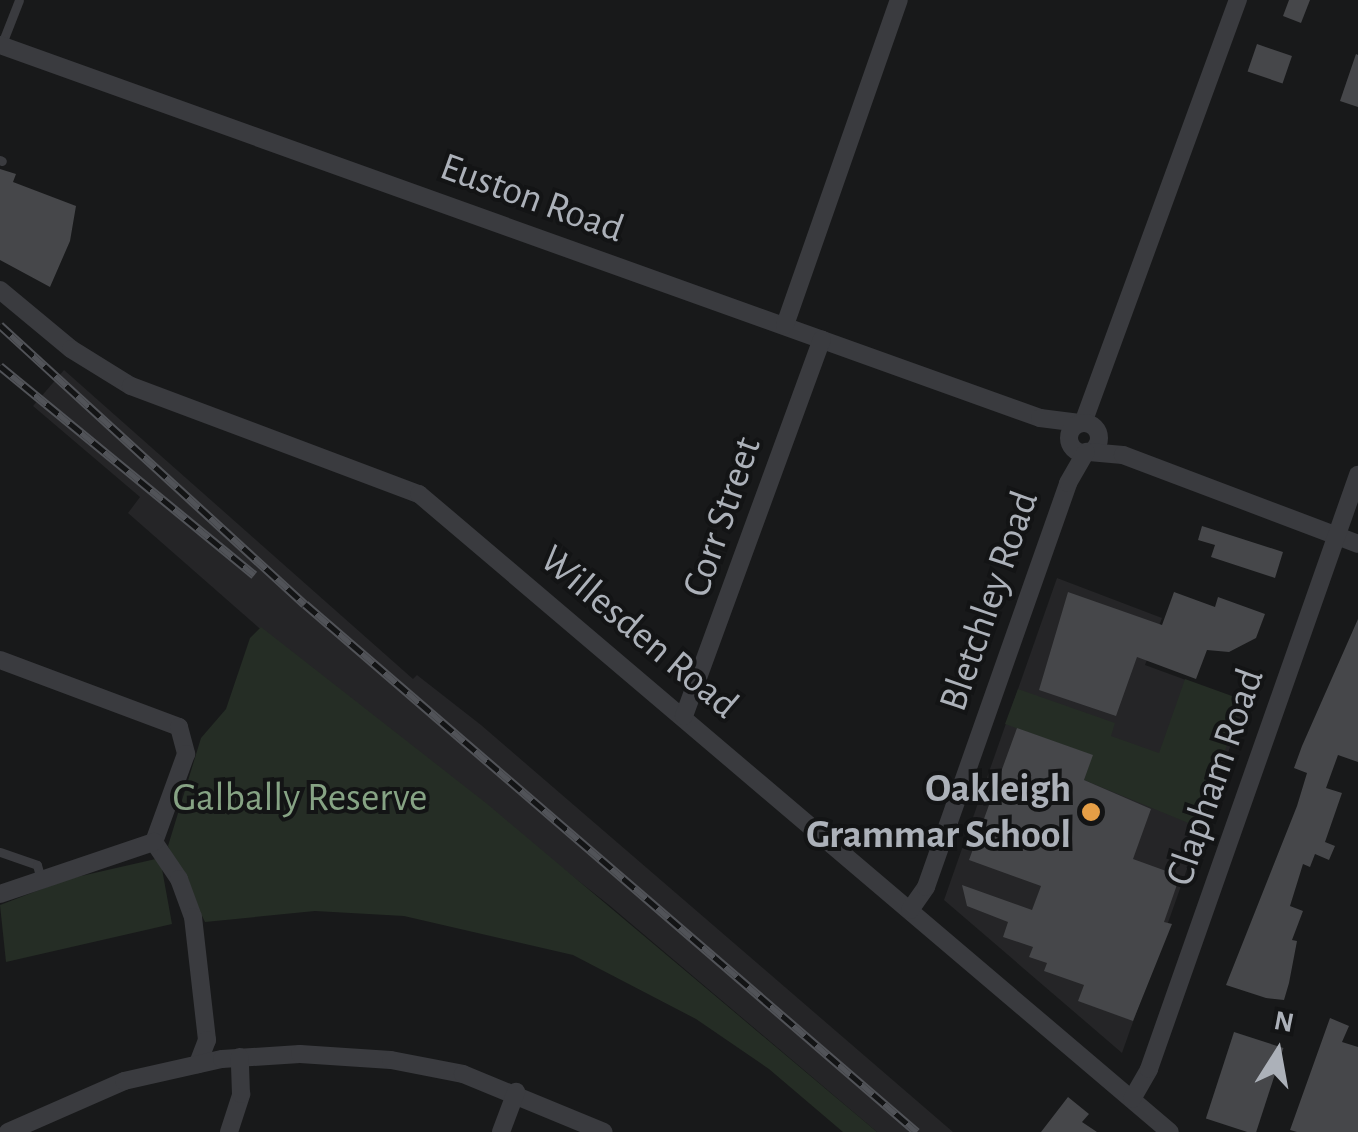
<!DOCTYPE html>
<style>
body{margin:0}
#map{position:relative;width:1358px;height:1132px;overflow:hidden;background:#18191a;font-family:"Alegreya Sans",sans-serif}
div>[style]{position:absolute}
.built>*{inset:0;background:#252527}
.green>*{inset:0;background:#252d25}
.building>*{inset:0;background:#46474a;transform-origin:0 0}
.service>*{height:9px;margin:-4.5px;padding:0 4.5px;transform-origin:4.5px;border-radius:4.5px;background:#3a3b3f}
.minor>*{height:18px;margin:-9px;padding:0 9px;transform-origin:9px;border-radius:9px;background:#3a3b3f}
.minor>.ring{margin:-9px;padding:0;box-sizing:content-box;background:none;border:18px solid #3a3b3f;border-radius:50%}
.rail>*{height:9px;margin-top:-4.5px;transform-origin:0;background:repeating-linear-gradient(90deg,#131415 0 15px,#515358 0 30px);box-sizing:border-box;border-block:2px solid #515358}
.dots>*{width:28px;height:28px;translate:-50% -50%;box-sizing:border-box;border:5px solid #131415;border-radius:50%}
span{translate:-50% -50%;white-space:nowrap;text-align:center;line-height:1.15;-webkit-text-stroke:8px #131415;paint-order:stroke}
.street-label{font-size:40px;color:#acb1b9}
.poi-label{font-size:40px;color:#acb1b9;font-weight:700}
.right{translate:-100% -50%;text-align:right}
.park-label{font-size:40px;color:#86a384}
.north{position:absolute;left:1228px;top:1002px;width:100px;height:100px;-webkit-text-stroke:8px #131415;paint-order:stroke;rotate:11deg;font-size:28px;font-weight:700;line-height:40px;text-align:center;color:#acb1b9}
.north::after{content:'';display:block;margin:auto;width:35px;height:45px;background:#acb1b9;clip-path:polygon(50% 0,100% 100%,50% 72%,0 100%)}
</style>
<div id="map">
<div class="built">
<div style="clip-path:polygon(64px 370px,413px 679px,417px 675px,481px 725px,953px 1132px,877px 1132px,609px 905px,274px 641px,128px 513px,140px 497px,33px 406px)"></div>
<div style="clip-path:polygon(1057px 578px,1162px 618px,1145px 665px,1246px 702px,1122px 1053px,944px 900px)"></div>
</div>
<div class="green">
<div style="clip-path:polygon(261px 627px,486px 803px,877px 1132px,843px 1132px,769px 1069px,696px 1019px,573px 955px,404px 916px,315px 911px,205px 922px,168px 846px,201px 738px,226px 709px,250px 638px)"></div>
<div style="clip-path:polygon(1185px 679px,1243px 700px,1198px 827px,1084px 780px,1092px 755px,1005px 724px,1018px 689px,1115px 723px,1111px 736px,1159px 753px)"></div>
<div style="clip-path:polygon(160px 858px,172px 924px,6px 962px,0 905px,68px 879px)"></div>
</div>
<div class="building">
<div style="clip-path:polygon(1289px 0,1310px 0,1301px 23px,1283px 16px)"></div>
<div style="left:1257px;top:44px;width:37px;height:29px;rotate:19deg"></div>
<div style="clip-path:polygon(1356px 54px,1358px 55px,1358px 107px,1340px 101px)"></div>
<div style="clip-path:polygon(0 169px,16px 174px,13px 182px,76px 206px,70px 241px,50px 287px,0 260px)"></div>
<div style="clip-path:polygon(1202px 526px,1283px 552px,1275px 578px,1211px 557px,1215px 545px,1198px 540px)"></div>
<div style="clip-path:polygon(1068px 592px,1162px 625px,1174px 592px,1215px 607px,1218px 597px,1265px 614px,1256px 638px,1229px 652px,1207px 650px,1196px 679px,1137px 657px,1116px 716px,1039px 690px)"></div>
<div style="clip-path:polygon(1358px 619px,1358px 762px,1338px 755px,1326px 788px,1342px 793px,1325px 842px,1335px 846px,1329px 860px,1315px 854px,1310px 867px,1303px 864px,1290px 906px,1303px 911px,1292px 940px,1297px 941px,1289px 983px,1284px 1000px,1266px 998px,1226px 985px,1297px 806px,1307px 773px,1294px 768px,1302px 746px)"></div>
<div style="clip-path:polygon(1017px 728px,1093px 755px,1084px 780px,1151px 809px,1133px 859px,1180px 876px,1164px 922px,1172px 924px,1133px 1021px,1078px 1001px,1084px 985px,1044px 971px,1047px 963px,1029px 957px,1033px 947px,1003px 937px,1008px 922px,967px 906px,962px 885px,1032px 910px,1041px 886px,969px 860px)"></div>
<div style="clip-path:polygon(1330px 1018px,1349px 1026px,1342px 1042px,1358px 1047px,1358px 1132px,1297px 1132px,1290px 1130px)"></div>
<div style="left:1234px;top:1032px;width:52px;height:91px;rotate:18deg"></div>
<div style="clip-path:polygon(1068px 1097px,1089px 1114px,1082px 1122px,1097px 1132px,1041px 1132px)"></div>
</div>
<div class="service">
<div style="left:1px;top:46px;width:49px;rotate:-68.6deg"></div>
<div style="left:0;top:160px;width:2px;rotate:27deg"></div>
<div style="left:0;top:852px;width:39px;rotate:19deg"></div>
<div style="left:37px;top:865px;width:15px;rotate:74deg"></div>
</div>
<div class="minor">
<div style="left:0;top:45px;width:1105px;rotate:19.73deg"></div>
<div style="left:1040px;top:418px;width:40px;rotate:7.1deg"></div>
<div style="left:0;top:290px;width:92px;rotate:39.7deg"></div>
<div style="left:71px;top:349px;width:70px;rotate:31.7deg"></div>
<div style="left:131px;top:386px;width:308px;rotate:20.6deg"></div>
<div style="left:419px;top:494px;width:985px;rotate:40.35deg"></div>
<div style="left:785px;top:325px;width:344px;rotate:-70.7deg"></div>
<div style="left:1083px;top:423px;width:451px;rotate:-69.9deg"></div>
<div class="ring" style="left:1069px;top:423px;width:12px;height:12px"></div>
<div style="left:1089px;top:452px;width:34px;rotate:5deg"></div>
<div style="left:1123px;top:455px;width:251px;rotate:20.7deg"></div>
<div style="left:0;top:660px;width:191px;rotate:20.5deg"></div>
<div style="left:179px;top:727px;width:28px;rotate:75deg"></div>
<div style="left:186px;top:754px;width:94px;rotate:110deg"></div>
<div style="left:684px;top:716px;width:401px;rotate:-69.9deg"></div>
<div style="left:154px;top:842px;width:45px;rotate:56deg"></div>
<div style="left:179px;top:879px;width:40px;rotate:69.8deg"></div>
<div style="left:193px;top:917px;width:124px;rotate:83.5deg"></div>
<div style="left:207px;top:1040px;width:26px;rotate:111deg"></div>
<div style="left:0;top:894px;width:163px;rotate:-18.7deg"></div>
<div style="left:910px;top:910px;width:28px;rotate:-55deg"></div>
<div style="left:926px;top:887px;width:428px;rotate:-70.6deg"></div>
<div style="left:1068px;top:483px;width:36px;rotate:-60deg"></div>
<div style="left:1132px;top:1099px;width:34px;rotate:-60deg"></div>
<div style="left:1149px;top:1069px;width:630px;rotate:-70.62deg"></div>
<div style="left:8px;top:1132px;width:127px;rotate:-23.7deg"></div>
<div style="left:124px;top:1081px;width:100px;rotate:-12.7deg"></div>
<div style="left:222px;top:1059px;width:78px;rotate:-3.7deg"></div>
<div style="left:300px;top:1054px;width:91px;rotate:3.8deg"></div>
<div style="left:391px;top:1060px;width:73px;rotate:11deg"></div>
<div style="left:463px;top:1074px;width:152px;rotate:22.4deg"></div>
<div style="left:229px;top:1132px;width:40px;rotate:-72deg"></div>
<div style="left:241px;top:1094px;width:37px;rotate:-92deg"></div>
<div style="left:501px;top:1132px;width:43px;rotate:-69.4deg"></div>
</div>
<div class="rail">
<div style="left:0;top:325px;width:413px;rotate:42.5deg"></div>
<div style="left:305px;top:604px;width:808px;rotate:40.79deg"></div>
<div style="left:0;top:366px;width:329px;rotate:39.4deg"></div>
</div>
<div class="dots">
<div style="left:1091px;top:812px;background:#e59e46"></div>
</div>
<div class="street-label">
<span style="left:532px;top:198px;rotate:20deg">Euston Road</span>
<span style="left:722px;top:517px;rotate:-71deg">Corr Street</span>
<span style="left:989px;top:601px;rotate:-71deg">Bletchley Road</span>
<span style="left:639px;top:632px;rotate:40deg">Willesden Road</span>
<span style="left:1215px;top:777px;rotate:-71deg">Clapham Road</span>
</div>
<div class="poi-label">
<span class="right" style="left:1071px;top:812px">Oakleigh<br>Grammar School</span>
</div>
<div class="park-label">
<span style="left:300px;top:798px">Galbally Reserve</span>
</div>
<div class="north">N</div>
</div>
